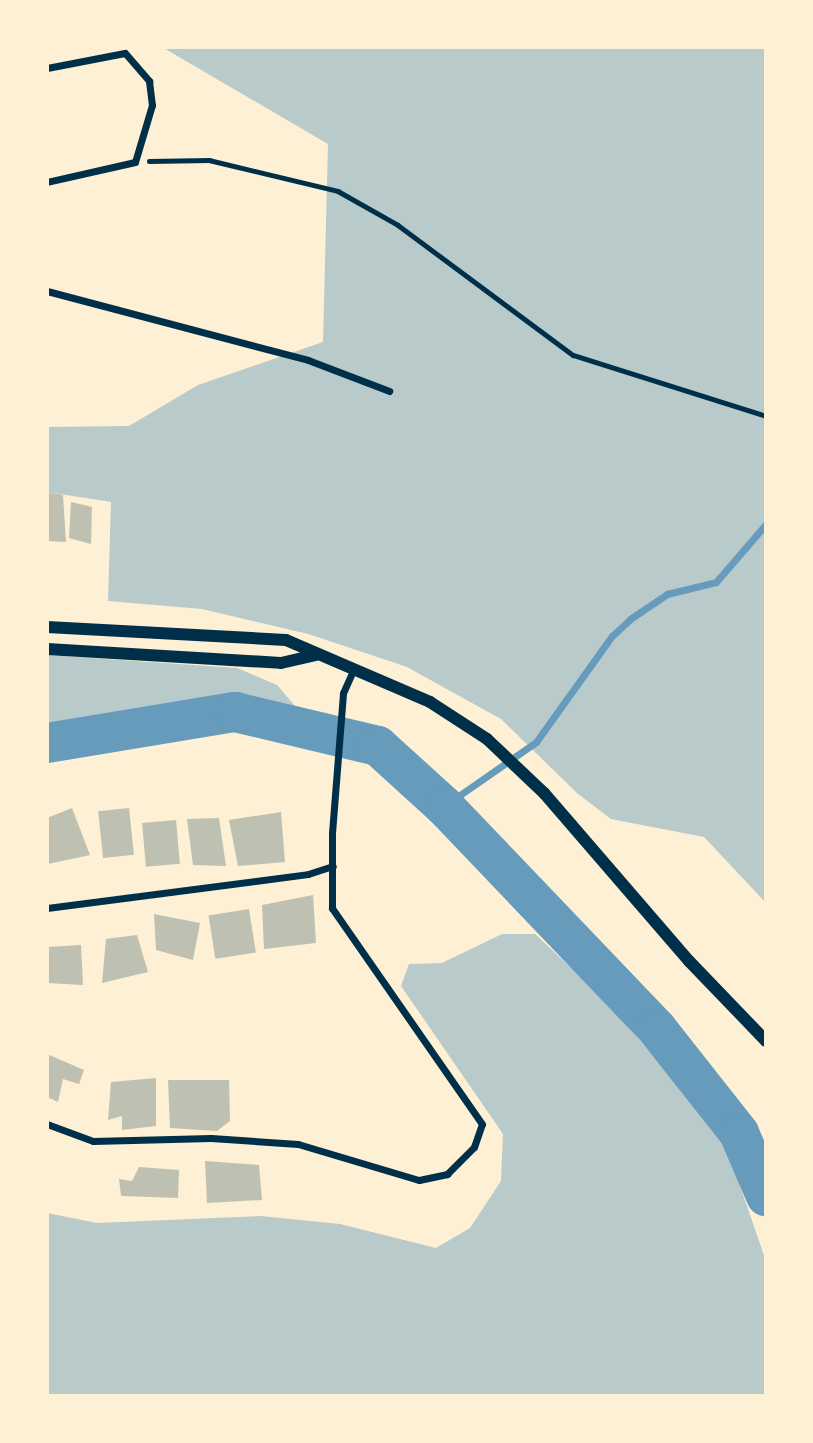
<!DOCTYPE html>
<style>
body{margin:0}
#map{position:relative;width:813px;height:1443px;overflow:hidden;background:#fdf0d5;font-family:Overpass,sans-serif}
div>[style]{position:absolute}
.green>*{inset:0;background:#b9caca}
.stream>*{height:7px;margin:-3.5px;padding:0 3.5px;transform-origin:3.5px;border-radius:3.5px;background:#669bbc}
.river>*{height:40px;margin:-20px;padding:0 20px;transform-origin:20px;border-radius:20px;background:#669bbc}
.building>*{inset:0;background:#bec0b2;transform-origin:0 0}
.path>*{height:4.5px;margin:-2.25px;padding:0 2.25px;transform-origin:2.25px;border-radius:2.25px;background:#003049}
.minor>*{height:7px;margin:-3.5px;padding:0 3.5px;transform-origin:3.5px;border-radius:3.5px;background:#003049}
.tertiary>*{height:12px;margin:-6px;padding:0 6px;transform-origin:6px;border-radius:6px;background:#003049}
span{translate:-50% -50%;white-space:nowrap;text-align:center;line-height:1.15;-webkit-text-stroke:7px #fdf0d5;paint-order:stroke}
.frame{position:absolute;inset:0;border:49px solid #fdf0d5;pointer-events:none}
</style>
<div id="map">
<div class="green">
<div style="clip-path:polygon(162px 47px,766px 47px,766px 903px,704px 837px,611px 819px,577px 793px,501px 719px,407px 667px,308px 634px,202px 609px,108px 601px,111px 502px,47px 492px,47px 427px,129px 426px,198px 385px,323px 342px,328px 144px)"></div>
<div style="clip-path:polygon(47px 655px,237px 668px,277px 685px,296px 707px,294px 713px,284px 714px,242px 700px,47px 726px)"></div>
<div style="clip-path:polygon(502px 934px,535px 934px,599px 994px,722px 1134px,766px 1261px,766px 1396px,47px 1396px,47px 1213px,97px 1223px,261px 1216px,340px 1224px,436px 1248px,470px 1228px,501px 1181px,503px 1134px,401px 986px,409px 964px,442px 963px)"></div>
</div>
<div class="stream">
<div style="left:444px;top:806px;width:112px;rotate:-34.8deg"></div>
<div style="left:536px;top:742px;width:130px;rotate:-54.4deg"></div>
<div style="left:612px;top:636px;width:25px;rotate:-43deg"></div>
<div style="left:630px;top:619px;width:45px;rotate:-34deg"></div>
<div style="left:667px;top:594px;width:50px;rotate:-13.8deg"></div>
<div style="left:716px;top:582px;width:77px;rotate:-49.2deg"></div>
</div>
<div class="river">
<div style="left:47px;top:743px;width:191px;rotate:-9.4deg"></div>
<div style="left:235px;top:712px;width:147px;rotate:13.4deg"></div>
<div style="left:378px;top:746px;width:89px;rotate:42.3deg"></div>
<div style="left:444px;top:806px;width:308px;rotate:46.3deg"></div>
<div style="left:657px;top:1029px;width:132px;rotate:51.7deg"></div>
<div style="left:739px;top:1133px;width:69px;rotate:66.8deg"></div>
</div>
<div class="building">
<div style="clip-path:polygon(47px 492px,63px 495px,66px 542px,47px 541px)"></div>
<div style="clip-path:polygon(71px 502px,92px 507px,91px 544px,69px 538px)"></div>
<div style="clip-path:polygon(72px 808px,90px 855px,48px 864px,47px 818px)"></div>
<div style="left:129px;top:808px;width:47px;height:31px;rotate:84deg"></div>
<div style="clip-path:polygon(281px 812px,285px 862px,238px 866px,229px 820px)"></div>
<div style="clip-path:polygon(219px 818px,226px 866px,193px 865px,187px 819px)"></div>
<div style="left:176px;top:820px;width:44px;height:34px;rotate:85deg"></div>
<div style="clip-path:polygon(313px 895px,316px 943px,264px 949px,262px 905px)"></div>
<div style="left:249px;top:909px;width:44px;height:41px;rotate:81deg"></div>
<div style="clip-path:polygon(154px 914px,200px 923px,193px 960px,156px 950px)"></div>
<div style="clip-path:polygon(137px 935px,148px 972px,102px 983px,106px 939px)"></div>
<div style="clip-path:polygon(81px 945px,83px 985px,47px 983px,47px 947px)"></div>
<div style="clip-path:polygon(47px 1054px,84px 1070px,79px 1084px,63px 1079px,58px 1102px,47px 1097px)"></div>
<div style="clip-path:polygon(156px 1078px,156px 1126px,122px 1130px,122px 1116px,108px 1120px,111px 1082px)"></div>
<div style="clip-path:polygon(168px 1080px,229px 1080px,230px 1121px,217px 1131px,170px 1128px)"></div>
<div style="clip-path:polygon(205px 1161px,259px 1165px,262px 1200px,207px 1203px)"></div>
<div style="clip-path:polygon(139px 1167px,179px 1170px,178px 1198px,121px 1196px,119px 1179px,132px 1181px)"></div>
</div>
<div class="path">
<div style="left:149px;top:161px;width:60px;rotate:-1deg"></div>
<div style="left:209px;top:160px;width:133px;rotate:13.5deg"></div>
<div style="left:338px;top:191px;width:69px;rotate:29.5deg"></div>
<div style="left:398px;top:225px;width:218px;rotate:36.6deg"></div>
<div style="left:573px;top:355px;width:202px;rotate:17.5deg"></div>
</div>
<div class="minor">
<div style="left:47px;top:68px;width:79px;rotate:-10.9deg"></div>
<div style="left:125px;top:53px;width:37px;rotate:49deg"></div>
<div style="left:149px;top:81px;width:24px;rotate:83deg"></div>
<div style="left:152px;top:105px;width:59px;rotate:106.6deg"></div>
<div style="left:135px;top:162px;width:90px;rotate:167.2deg"></div>
<div style="left:47px;top:291px;width:270px;rotate:14.8deg"></div>
<div style="left:308px;top:360px;width:87px;rotate:20.9deg"></div>
<div style="left:47px;top:908px;width:263px;rotate:-7.4deg"></div>
<div style="left:308px;top:874px;width:26px;rotate:-18deg"></div>
<div style="left:47px;top:1124px;width:49px;rotate:20.3deg"></div>
<div style="left:93px;top:1141px;width:118px;rotate:-1.5deg"></div>
<div style="left:211px;top:1138px;width:87px;rotate:3.9deg"></div>
<div style="left:298px;top:1144px;width:126px;rotate:16.6deg"></div>
<div style="left:419px;top:1180px;width:29px;rotate:-12deg"></div>
<div style="left:447px;top:1174px;width:38px;rotate:-45deg"></div>
<div style="left:474px;top:1147px;width:24px;rotate:-71deg"></div>
<div style="left:482px;top:1124px;width:263px;rotate:-124.8deg"></div>
<div style="left:332px;top:908px;width:75px;rotate:-90deg"></div>
<div style="left:332px;top:833px;width:140px;rotate:-85.5deg"></div>
<div style="left:343px;top:693px;width:27px;rotate:-66deg"></div>
</div>
<div class="tertiary">
<div style="left:47px;top:627px;width:239px;rotate:3.1deg"></div>
<div style="left:286px;top:640px;width:157px;rotate:23.3deg"></div>
<div style="left:430px;top:702px;width:68px;rotate:33deg"></div>
<div style="left:487px;top:739px;width:79px;rotate:43.5deg"></div>
<div style="left:544px;top:793px;width:222px;rotate:49.2deg"></div>
<div style="left:689px;top:961px;width:111px;rotate:46.1deg"></div>
<div style="left:47px;top:649px;width:234px;rotate:3.4deg"></div>
<div style="left:281px;top:663px;width:36px;rotate:-13deg"></div>
</div>
<div class="frame"></div>
</div>
